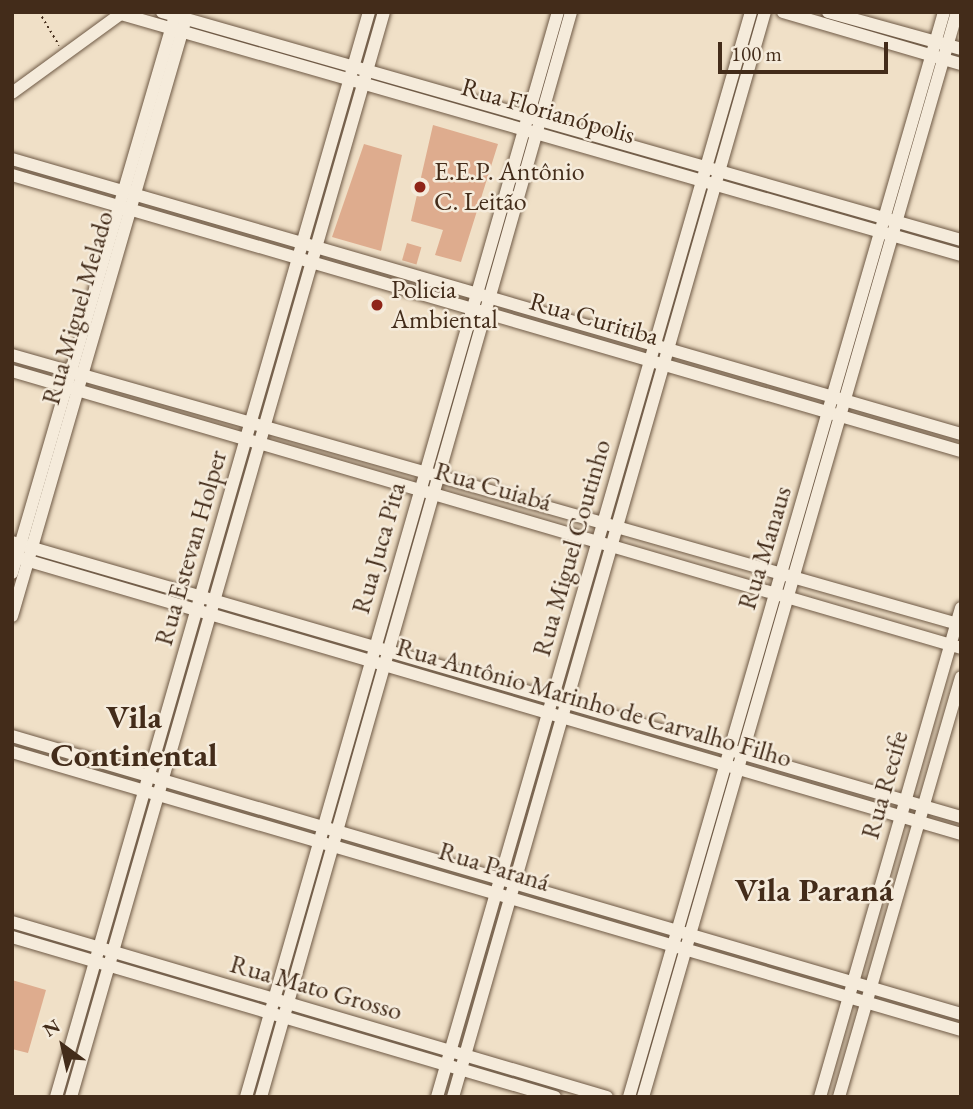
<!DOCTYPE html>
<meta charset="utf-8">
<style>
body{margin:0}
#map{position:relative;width:973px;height:1109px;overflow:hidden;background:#f0e0c7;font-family:"EB Garamond",serif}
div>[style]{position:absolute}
.building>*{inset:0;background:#deac8e;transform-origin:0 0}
.path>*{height:2px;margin-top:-1px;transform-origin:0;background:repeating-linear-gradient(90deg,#432c1a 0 2px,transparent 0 5.5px)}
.roads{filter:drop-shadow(0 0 2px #6e5945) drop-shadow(0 0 2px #6e5945)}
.minor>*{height:12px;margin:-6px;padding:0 6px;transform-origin:6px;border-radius:6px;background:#f5ebdb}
.dots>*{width:19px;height:19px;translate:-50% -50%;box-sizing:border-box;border:4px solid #f5ebdb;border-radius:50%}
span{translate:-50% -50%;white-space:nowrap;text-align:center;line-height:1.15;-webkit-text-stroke:5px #f5ebdb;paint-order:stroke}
.street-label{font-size:26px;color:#432c1a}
.poi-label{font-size:26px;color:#432c1a}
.left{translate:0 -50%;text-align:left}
.district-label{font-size:33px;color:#432c1a;font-weight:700}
.frame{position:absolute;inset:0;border:14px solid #432c1a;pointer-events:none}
.north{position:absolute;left:28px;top:1011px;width:70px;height:70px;-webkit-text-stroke:5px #f5ebdb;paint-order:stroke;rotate:327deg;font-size:19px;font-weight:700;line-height:28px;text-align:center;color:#432c1a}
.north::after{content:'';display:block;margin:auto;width:24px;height:32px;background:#432c1a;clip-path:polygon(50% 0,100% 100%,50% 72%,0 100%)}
.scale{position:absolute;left:718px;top:42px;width:170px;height:32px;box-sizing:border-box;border:4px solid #432c1a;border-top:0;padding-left:9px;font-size:21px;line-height:24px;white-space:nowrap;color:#432c1a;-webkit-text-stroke:5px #f5ebdb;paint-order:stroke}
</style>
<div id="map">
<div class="building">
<div style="clip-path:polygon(433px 125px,498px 144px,461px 262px,435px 255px,443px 230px,411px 221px)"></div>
<div style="clip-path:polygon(364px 144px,402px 155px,381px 251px,332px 237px)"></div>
<div style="left:407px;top:243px;width:15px;height:18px;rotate:16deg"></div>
<div style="clip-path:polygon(12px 980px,46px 990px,28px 1053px,12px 1049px)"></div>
</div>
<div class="path">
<div style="left:39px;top:12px;width:39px;rotate:59deg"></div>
</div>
<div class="roads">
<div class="minor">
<div style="left:162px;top:12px;width:831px;rotate:15.93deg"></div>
<div style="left:783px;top:12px;width:185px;rotate:16.3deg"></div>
<div style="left:828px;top:12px;width:138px;rotate:15.5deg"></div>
<div style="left:121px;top:14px;width:874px;rotate:16.01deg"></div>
<div style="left:12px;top:93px;width:137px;rotate:-36.1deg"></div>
<div style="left:12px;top:159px;width:988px;rotate:16.16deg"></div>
<div style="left:12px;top:175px;width:988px;rotate:16.22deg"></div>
<div style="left:12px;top:355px;width:987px;rotate:15.88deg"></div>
<div style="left:12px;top:371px;width:989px;rotate:16.27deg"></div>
<div style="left:12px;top:542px;width:988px;rotate:16.16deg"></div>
<div style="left:12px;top:556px;width:989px;rotate:16.33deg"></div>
<div style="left:12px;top:573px;width:577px;rotate:-73.7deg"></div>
<div style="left:12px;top:616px;width:616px;rotate:-73.77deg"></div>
<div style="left:12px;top:736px;width:989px;rotate:16.33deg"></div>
<div style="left:12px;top:752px;width:989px;rotate:16.33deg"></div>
<div style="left:12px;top:922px;width:620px;rotate:16.39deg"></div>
<div style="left:12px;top:937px;width:566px;rotate:16.42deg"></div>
<div style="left:56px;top:1097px;width:1129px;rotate:-73.91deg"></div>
<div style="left:71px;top:1097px;width:1129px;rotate:-73.91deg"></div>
<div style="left:246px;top:1097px;width:1129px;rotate:-73.96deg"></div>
<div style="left:261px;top:1097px;width:1128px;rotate:-74.05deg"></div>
<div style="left:437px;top:1097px;width:1130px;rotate:-73.86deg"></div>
<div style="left:453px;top:1097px;width:1129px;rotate:-73.96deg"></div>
<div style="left:629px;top:1097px;width:1130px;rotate:-73.81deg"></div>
<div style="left:643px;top:1097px;width:1130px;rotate:-73.86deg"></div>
<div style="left:820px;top:1097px;width:509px;rotate:-73.92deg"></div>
<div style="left:839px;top:1097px;width:437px;rotate:-73.8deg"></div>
</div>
</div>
<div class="dots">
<div style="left:420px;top:187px;background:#8f2418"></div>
<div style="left:377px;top:305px;background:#8f2418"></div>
</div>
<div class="street-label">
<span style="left:548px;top:111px;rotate:16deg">Rua Florianópolis</span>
<span style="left:78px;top:308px;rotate:-74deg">Rua Miguel Melado</span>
<span style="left:594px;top:319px;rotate:16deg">Rua Curitiba</span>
<span style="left:493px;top:487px;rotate:16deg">Rua Cuiabá</span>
<span style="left:191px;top:548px;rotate:-74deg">Rua Estevan Holper</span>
<span style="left:379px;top:548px;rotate:-74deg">Rua Juca Pita</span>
<span style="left:572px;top:548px;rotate:-74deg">Rua Miguel Coutinho</span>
<span style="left:765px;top:548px;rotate:-73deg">Rua Manaus</span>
<span style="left:594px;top:703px;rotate:16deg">Rua Antônio Marinho de Carvalho Filho</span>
<span style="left:885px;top:785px;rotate:-74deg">Rua Recife</span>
<span style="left:494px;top:867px;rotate:17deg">Rua Paraná</span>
<span style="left:316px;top:988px;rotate:16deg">Rua Mato Grosso</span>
</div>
<div class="poi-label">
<span class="left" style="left:434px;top:187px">E.E.P. Antônio<br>C. Leitão</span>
<span class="left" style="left:391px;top:305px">Policia<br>Ambiental</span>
</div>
<div class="district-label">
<span style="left:134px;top:736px">Vila<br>Continental</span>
<span style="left:814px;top:890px">Vila Paraná</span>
</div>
<div class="frame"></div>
<div class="north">N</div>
<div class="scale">100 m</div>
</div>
